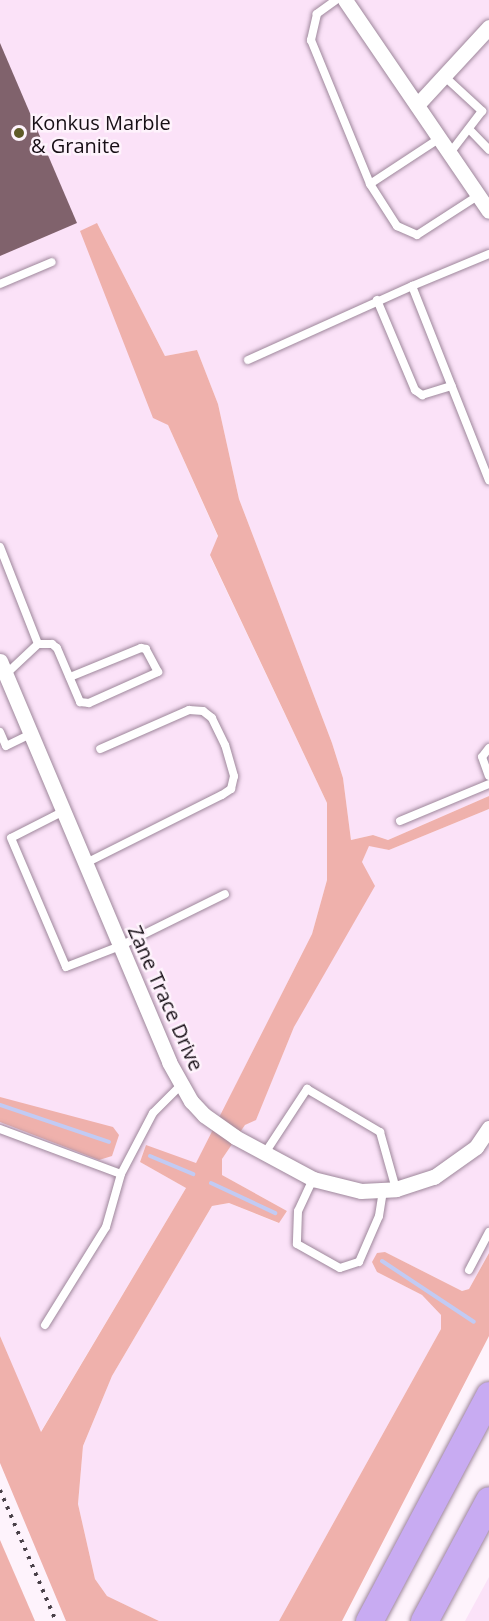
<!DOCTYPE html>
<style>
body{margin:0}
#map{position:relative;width:489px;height:1621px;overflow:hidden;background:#fef3fc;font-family:"Open Sans",sans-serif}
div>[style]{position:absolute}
.built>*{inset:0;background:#fbe2f8}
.green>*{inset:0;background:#efb1ac}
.stream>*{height:4px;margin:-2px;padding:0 2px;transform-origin:2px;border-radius:2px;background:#c2cbf4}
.building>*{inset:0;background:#80626c}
.roads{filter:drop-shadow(0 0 2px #9e879b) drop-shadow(0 0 2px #9e879b)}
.service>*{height:8px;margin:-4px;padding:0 4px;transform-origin:4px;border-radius:4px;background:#fff}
.minor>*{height:15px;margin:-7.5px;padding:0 7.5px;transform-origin:7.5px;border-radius:7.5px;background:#fff}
.motorway>*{height:27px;margin:-13.5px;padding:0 13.5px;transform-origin:13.5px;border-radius:13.5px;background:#c8abf2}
.rail>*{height:4px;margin-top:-2px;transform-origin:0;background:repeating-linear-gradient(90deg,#494048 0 3px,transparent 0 9px)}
.dots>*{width:16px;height:16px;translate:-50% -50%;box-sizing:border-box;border:3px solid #fef3fc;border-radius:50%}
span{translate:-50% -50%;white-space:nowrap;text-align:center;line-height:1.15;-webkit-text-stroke:5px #fef3fc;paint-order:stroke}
.poi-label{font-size:20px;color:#170f16}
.left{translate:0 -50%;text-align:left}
.street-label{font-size:20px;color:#170f16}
</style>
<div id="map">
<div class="built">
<div style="clip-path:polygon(0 0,489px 0,489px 796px,388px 840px,373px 835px,351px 840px,343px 778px,332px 743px,239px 499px,218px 404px,197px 350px,165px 356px,97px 223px,168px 425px,218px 537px,210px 556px,327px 803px,327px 880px,312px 934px,196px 1164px,146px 1146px,140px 1162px,186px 1188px,40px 1433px,0 1336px)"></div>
<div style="clip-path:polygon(489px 809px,489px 1253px,469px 1289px,462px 1291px,385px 1252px,377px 1272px,422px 1295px,441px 1315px,441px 1329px,279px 1621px,159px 1621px,107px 1596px,95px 1579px,78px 1504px,83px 1446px,112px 1376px,212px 1206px,229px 1203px,278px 1223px,287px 1211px,222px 1175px,222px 1159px,245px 1125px,256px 1119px,369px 845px,389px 850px)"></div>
<div style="clip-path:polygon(489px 1577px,489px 1621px,465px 1621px)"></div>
</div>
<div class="green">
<div style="clip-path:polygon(97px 223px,165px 356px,197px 350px,218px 404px,239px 499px,332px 743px,343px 778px,351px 840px,373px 835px,388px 840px,489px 796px,489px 809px,389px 850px,369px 846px,362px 862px,375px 886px,294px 1027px,256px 1120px,245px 1125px,222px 1159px,222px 1175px,287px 1211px,279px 1223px,229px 1203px,212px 1206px,112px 1376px,83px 1446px,78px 1504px,95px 1579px,107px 1596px,159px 1621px,66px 1621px,0 1463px,0 1336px,41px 1432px,186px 1188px,140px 1162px,146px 1145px,196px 1163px,312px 934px,327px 880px,327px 803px,210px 555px,218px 536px,168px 425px,153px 418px,80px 231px)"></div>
<div style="clip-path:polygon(0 1097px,113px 1127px,119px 1135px,112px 1156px,99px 1160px,0 1122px)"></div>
<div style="clip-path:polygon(385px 1252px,462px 1291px,469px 1289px,489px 1253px,489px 1336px,342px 1621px,279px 1621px,441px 1329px,441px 1315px,422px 1295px,377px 1272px,372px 1262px,377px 1253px)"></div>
<div style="clip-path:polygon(0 1540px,35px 1621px,0 1621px)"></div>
</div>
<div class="stream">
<div style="left:0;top:1105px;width:115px;rotate:18.7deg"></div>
<div style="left:150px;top:1156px;width:47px;rotate:22.7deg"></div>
<div style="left:211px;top:1183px;width:71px;rotate:25.1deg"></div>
<div style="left:382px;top:1261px;width:110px;rotate:33.5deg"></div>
</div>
<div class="building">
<div style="clip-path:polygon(0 43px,77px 223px,0 256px)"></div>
</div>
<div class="roads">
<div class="service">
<div style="left:336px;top:0;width:24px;rotate:144deg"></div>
<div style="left:317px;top:14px;width:27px;rotate:103deg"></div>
<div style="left:311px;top:40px;width:156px;rotate:67.7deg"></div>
<div style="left:370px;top:184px;width:84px;rotate:-33.3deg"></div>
<div style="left:444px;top:76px;width:52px;rotate:42.6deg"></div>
<div style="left:482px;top:111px;width:53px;rotate:127.3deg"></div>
<div style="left:469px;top:129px;width:29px;rotate:46deg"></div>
<div style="left:370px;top:184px;width:50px;rotate:57.3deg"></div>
<div style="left:397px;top:226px;width:22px;rotate:24deg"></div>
<div style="left:417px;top:235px;width:74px;rotate:-32.8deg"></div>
<div style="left:489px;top:254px;width:83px;rotate:157.4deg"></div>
<div style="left:412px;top:286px;width:209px;rotate:68.4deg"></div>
<div style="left:0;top:284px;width:56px;rotate:-22.9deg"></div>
<div style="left:377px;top:300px;width:98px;rotate:67.1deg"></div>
<div style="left:415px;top:390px;width:9px;rotate:36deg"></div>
<div style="left:422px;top:395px;width:31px;rotate:-17deg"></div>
<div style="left:248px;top:360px;width:180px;rotate:-24.3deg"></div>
<div style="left:0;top:547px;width:104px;rotate:68.6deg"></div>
<div style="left:38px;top:644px;width:44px;rotate:136.8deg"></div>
<div style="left:38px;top:644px;width:14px"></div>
<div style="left:52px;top:644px;width:6px;rotate:39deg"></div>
<div style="left:57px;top:648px;width:59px;rotate:66.9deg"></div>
<div style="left:80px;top:702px;width:9px;rotate:6deg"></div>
<div style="left:89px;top:703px;width:76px;rotate:-24.2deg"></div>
<div style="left:158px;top:672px;width:26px;rotate:-118deg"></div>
<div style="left:146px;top:649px;width:5px;rotate:-169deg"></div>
<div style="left:141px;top:648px;width:77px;rotate:157.8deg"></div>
<div style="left:0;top:732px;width:15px;rotate:67deg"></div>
<div style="left:6px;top:746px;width:28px;rotate:-26deg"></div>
<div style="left:489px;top:748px;width:11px;rotate:128deg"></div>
<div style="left:482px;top:757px;width:20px;rotate:70deg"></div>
<div style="left:64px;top:811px;width:59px;rotate:153deg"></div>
<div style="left:11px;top:838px;width:140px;rotate:66.9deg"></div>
<div style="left:66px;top:967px;width:58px;rotate:-21.3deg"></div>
<div style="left:120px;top:946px;width:117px;rotate:-26.3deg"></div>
<div style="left:400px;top:821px;width:96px;rotate:-22.6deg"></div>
<div style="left:86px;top:863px;width:152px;rotate:-26.6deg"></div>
<div style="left:222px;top:795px;width:11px;rotate:-34deg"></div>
<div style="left:231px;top:789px;width:13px;rotate:-77deg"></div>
<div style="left:234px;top:776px;width:32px;rotate:-106deg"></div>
<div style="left:225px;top:745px;width:30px;rotate:-116deg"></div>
<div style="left:212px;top:718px;width:11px;rotate:-142deg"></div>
<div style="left:203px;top:711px;width:14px;rotate:-176deg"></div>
<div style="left:189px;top:710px;width:97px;rotate:156.3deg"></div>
<div style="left:0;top:1129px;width:129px;rotate:20.4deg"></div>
<div style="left:121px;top:1174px;width:69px;rotate:-62.3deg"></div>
<div style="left:153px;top:1113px;width:40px;rotate:-45deg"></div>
<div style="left:265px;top:1153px;width:77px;rotate:-56.7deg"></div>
<div style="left:307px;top:1089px;width:85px;rotate:30.5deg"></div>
<div style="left:380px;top:1132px;width:59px;rotate:74.3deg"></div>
<div style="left:313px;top:1179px;width:35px;rotate:115deg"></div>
<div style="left:298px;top:1211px;width:33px;rotate:92deg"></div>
<div style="left:297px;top:1244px;width:49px;rotate:29.2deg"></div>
<div style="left:340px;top:1268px;width:20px;rotate:-18deg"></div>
<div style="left:359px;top:1262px;width:50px;rotate:-66.5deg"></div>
<div style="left:379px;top:1216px;width:26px;rotate:-81deg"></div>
<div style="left:469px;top:1270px;width:43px;rotate:-62.2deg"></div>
<div style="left:45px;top:1325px;width:115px;rotate:-58.1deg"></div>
<div style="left:106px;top:1227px;width:55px;rotate:-74.2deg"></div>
</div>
<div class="minor">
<div style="left:345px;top:0;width:255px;rotate:55.7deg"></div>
<div style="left:417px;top:105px;width:106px;rotate:-47.3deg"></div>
<div style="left:0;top:661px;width:435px;rotate:67.1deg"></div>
<div style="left:169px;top:1062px;width:45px;rotate:60.6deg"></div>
<div style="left:191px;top:1101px;width:19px;rotate:47deg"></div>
<div style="left:204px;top:1115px;width:38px;rotate:35deg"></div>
<div style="left:235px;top:1137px;width:89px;rotate:28.3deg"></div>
<div style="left:313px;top:1179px;width:49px;rotate:14deg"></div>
<div style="left:361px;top:1191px;width:35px;rotate:-3deg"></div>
<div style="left:396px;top:1189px;width:40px;rotate:-18deg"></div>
<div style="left:434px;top:1177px;width:52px;rotate:-35.5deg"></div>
<div style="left:476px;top:1147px;width:23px;rotate:-56deg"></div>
</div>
<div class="motorway">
<div style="left:369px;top:1621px;width:256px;rotate:-62deg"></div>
<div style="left:424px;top:1621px;width:137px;rotate:-61.8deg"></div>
</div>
</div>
<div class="rail">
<div style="left:0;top:1490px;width:142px;rotate:66.9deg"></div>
</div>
<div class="dots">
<div style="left:19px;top:133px;background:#5f5b28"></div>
</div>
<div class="poi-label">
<span class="left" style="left:31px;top:134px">Konkus Marble<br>&amp; Granite</span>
</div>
<div class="street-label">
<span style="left:166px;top:998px;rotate:66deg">Zane Trace Drive</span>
</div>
</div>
